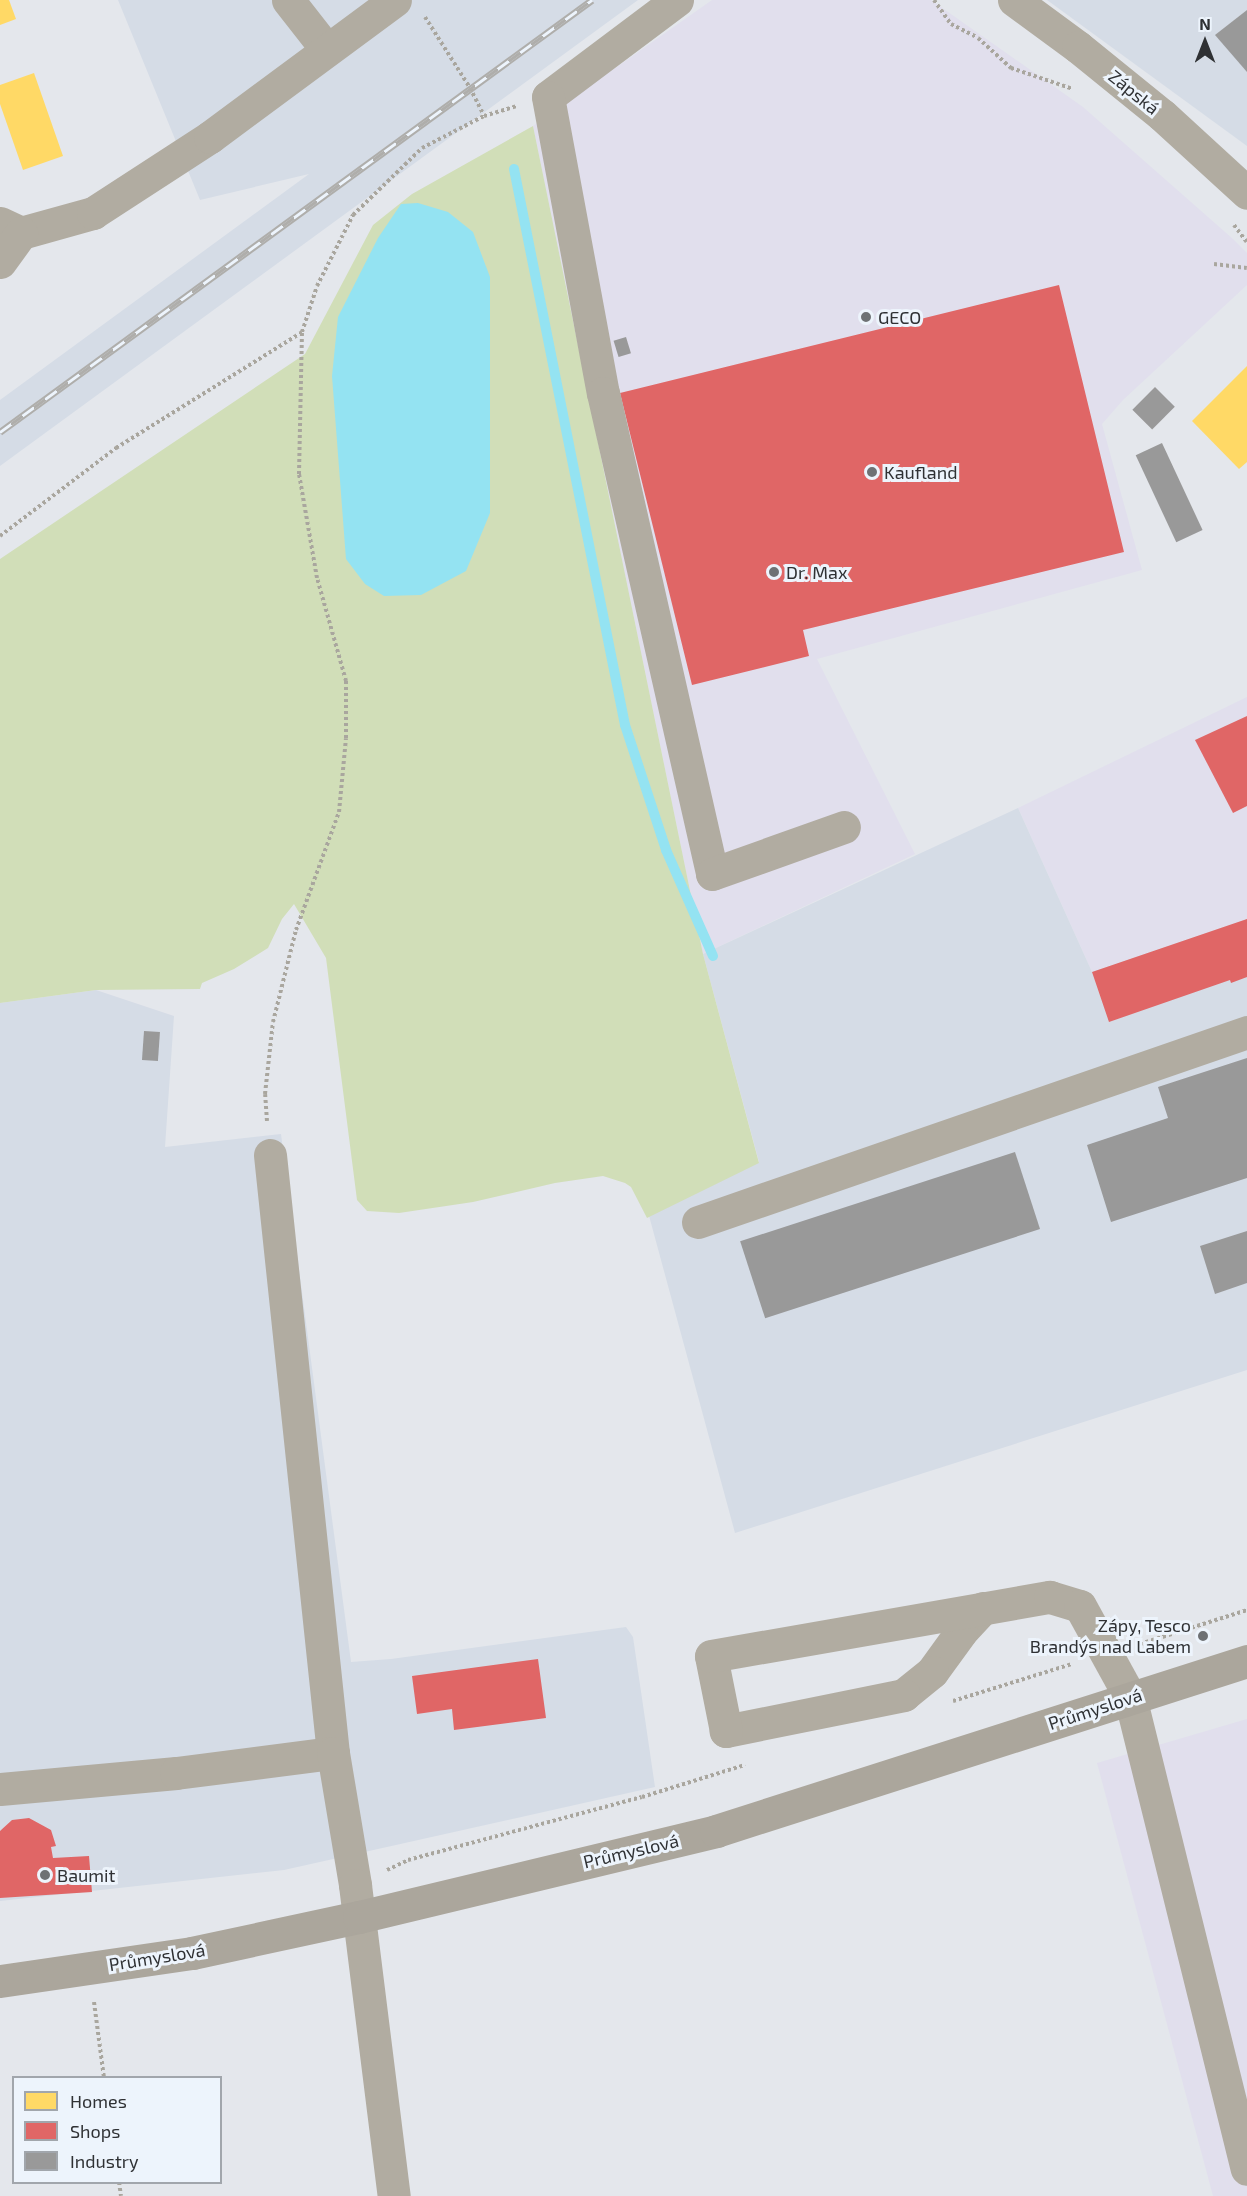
<!DOCTYPE html>
<meta charset="utf-8">
<style>
body{margin:0}
#map{position:relative;width:1247px;height:2196px;overflow:hidden;background:#e4e7ec;font-family:"Exo 2",sans-serif}
div>[style]{position:absolute}
.commercial>*{inset:0;background:#e1dfed}
.built>*{inset:0;background:#d5dce6}
.green>*{inset:0;background:#d1deb8}
.water>*{inset:0;background:#94e3f2}
.homes>*{inset:0;background:#ffd966}
.shops>*{inset:0;background:#e06666}
.industry>*{inset:0;background:#999;transform-origin:0 0}
.stream>*{height:10px;margin:-5px;padding:0 5px;transform-origin:5px;border-radius:5px;background:#94e3f2}
.path>*{height:4px;margin-top:-2px;transform-origin:0;background:repeating-linear-gradient(90deg,#a9a69e 0 3px,transparent 0 6px)}
.minor>*{height:33px;margin:-16.5px;padding:0 16.5px;transform-origin:16.5px;border-radius:16.5px;background:#b1aca1}
.major>*{height:33px;margin:-16.5px;padding:0 16.5px;transform-origin:16.5px;border-radius:16.5px;background:#aba69c}
.rail>*{height:7px;margin-top:-3.5px;transform-origin:0;background:repeating-linear-gradient(90deg,#edf4fc 0 14px,#afaeab 0 28px);box-sizing:border-box;border-block:2px solid #afaeab}
.dots>*{width:16px;height:16px;translate:-50% -50%;box-sizing:border-box;border:3px solid #edf4fc;border-radius:50%}
span{translate:-50% -50%;white-space:nowrap;text-align:center;line-height:1.15;-webkit-text-stroke:6px #edf4fc;paint-order:stroke}
.street-label{font-size:18px;color:#2f3134}
.poi-label{font-size:18px;color:#2f3134}
.left{translate:0 -50%;text-align:left}
.right{translate:-100% -50%;text-align:right}
.legend{position:absolute;left:12px;top:2076px;width:210px;height:108px;box-sizing:border-box;background:#edf4fc;border:2px solid #a1a6ac;margin:0;padding:8px 10px;list-style:none;font-size:18px;color:#2f3134}
.legend li{display:flex;align-items:center;gap:12px;height:30px}
.legend b{width:30px;border:2px solid #a1a6ac}
.north{position:absolute;left:1175px;top:12px;width:60px;height:60px;-webkit-text-stroke:4px #edf4fc;paint-order:stroke;rotate:0deg;font-size:16px;font-weight:700;line-height:24px;text-align:center;color:#2f3134}
.north::after{content:'';display:block;margin:auto;width:21px;height:27px;background:#2f3134;clip-path:polygon(50% 0,100% 100%,50% 72%,0 100%)}
</style>
<div id="map">
<div class="commercial">
<div style="clip-path:polygon(712px 0,931px 0,1083px 107px,1233px 239px,1247px 253px,1247px 285px,1123px 400px,1102px 424px,1142px 570px,817px 659px,915px 854px,703px 954px,533px 126px)"></div>
<div style="clip-path:polygon(1247px 697px,1247px 919px,1092px 972px,1018px 808px)"></div>
<div style="clip-path:polygon(1247px 1719px,1247px 2196px,1213px 2196px,1097px 1763px)"></div>
</div>
<div class="built">
<div style="clip-path:polygon(118px 0,638px 0,0 466px,0 400px,309px 174px,200px 200px)"></div>
<div style="clip-path:polygon(1047px 0,1247px 0,1247px 146px)"></div>
<div style="clip-path:polygon(1018px 808px,1092px 972px,1247px 919px,1247px 1370px,735px 1533px,648px 1212px,759px 1162px,703px 954px)"></div>
<div style="clip-path:polygon(96px 990px,174px 1016px,165px 1147px,281px 1134px,351px 1662px,391px 1659px,626px 1627px,633px 1637px,655px 1787px,284px 1870px,0 1901px,0 1003px)"></div>
</div>
<div class="green">
<div style="clip-path:polygon(533px 126px,703px 954px,759px 1163px,647px 1218px,631px 1187px,625px 1183px,603px 1176px,555px 1183px,473px 1202px,399px 1213px,367px 1211px,357px 1200px,326px 958px,294px 904px,282px 919px,268px 948px,234px 969px,202px 983px,200px 989px,96px 990px,0 1003px,0 559px,305px 354px,373px 225px,412px 194px)"></div>
</div>
<div class="water">
<div style="clip-path:polygon(418px 203px,448px 212px,473px 232px,490px 277px,490px 513px,466px 571px,421px 595px,384px 596px,365px 584px,346px 559px,332px 376px,338px 317px,378px 238px,401px 204px)"></div>
</div>
<div class="homes">
<div style="clip-path:polygon(0 0,9px 0,16px 19px,0 25px)"></div>
<div style="clip-path:polygon(34px 73px,63px 156px,23px 170px,0 104px,0 85px)"></div>
<div style="clip-path:polygon(1247px 366px,1247px 462px,1239px 469px,1192px 421px)"></div>
</div>
<div class="shops">
<div style="clip-path:polygon(1059px 285px,1124px 552px,803px 630px,809px 656px,692px 685px,620px 393px)"></div>
<div style="clip-path:polygon(1247px 716px,1247px 806px,1233px 813px,1195px 740px)"></div>
<div style="clip-path:polygon(1247px 919px,1247px 977px,1231px 983px,1230px 980px,1109px 1022px,1092px 972px)"></div>
<div style="clip-path:polygon(538px 1659px,546px 1718px,454px 1730px,452px 1709px,417px 1714px,412px 1676px)"></div>
<div style="clip-path:polygon(29px 1818px,51px 1830px,56px 1846px,51px 1847px,53px 1858px,89px 1856px,92px 1892px,0 1898px,0 1831px,12px 1820px)"></div>
</div>
<div class="industry">
<div style="clip-path:polygon(1247px 10px,1247px 72px,1215px 35px)"></div>
<div style="left:626px;top:337px;width:17px;height:13px;rotate:73deg"></div>
<div style="left:1155px;top:387px;width:28px;height:32px;rotate:45deg"></div>
<div style="left:1162px;top:443px;width:96px;height:29px;rotate:65deg"></div>
<div style="left:144px;top:1031px;width:16px;height:29px;rotate:4deg"></div>
<div style="clip-path:polygon(1247px 1058px,1247px 1178px,1111px 1222px,1087px 1145px,1168px 1118px,1158px 1087px)"></div>
<div style="left:1015px;top:1152px;width:81px;height:289px;rotate:72deg"></div>
<div style="clip-path:polygon(1247px 1231px,1247px 1283px,1215px 1294px,1200px 1246px)"></div>
</div>
<div class="stream">
<div style="left:514px;top:169px;width:567px;rotate:78.71deg"></div>
<div style="left:625px;top:725px;width:132px;rotate:71.8deg"></div>
<div style="left:666px;top:850px;width:116px;rotate:66.1deg"></div>
</div>
<div class="path">
<div style="left:934px;top:0;width:29px;rotate:55deg"></div>
<div style="left:951px;top:24px;width:30px;rotate:27deg"></div>
<div style="left:978px;top:38px;width:45px;rotate:42.3deg"></div>
<div style="left:1011px;top:68px;width:65px;rotate:18.7deg"></div>
<div style="left:425px;top:17px;width:84px;rotate:57.6deg"></div>
<div style="left:470px;top:88px;width:31px;rotate:63deg"></div>
<div style="left:1234px;top:225px;width:21px;rotate:53deg"></div>
<div style="left:1214px;top:264px;width:33px;rotate:7deg"></div>
<div style="left:0;top:536px;width:146px;rotate:-37.2deg"></div>
<div style="left:116px;top:448px;width:219px;rotate:-31.9deg"></div>
<div style="left:302px;top:332px;width:48px;rotate:-71.9deg"></div>
<div style="left:317px;top:286px;width:80px;rotate:-63.1deg"></div>
<div style="left:353px;top:215px;width:96px;rotate:-44.2deg"></div>
<div style="left:422px;top:148px;width:70px;rotate:-27.3deg"></div>
<div style="left:484px;top:116px;width:34px;rotate:-17deg"></div>
<div style="left:267px;top:1121px;width:27px;rotate:-94deg"></div>
<div style="left:265px;top:1094px;width:72px;rotate:-83.7deg"></div>
<div style="left:273px;top:1022px;width:95px;rotate:-76deg"></div>
<div style="left:296px;top:930px;width:126px;rotate:-70deg"></div>
<div style="left:339px;top:812px;width:74px;rotate:-84.6deg"></div>
<div style="left:346px;top:738px;width:57px;rotate:-90deg"></div>
<div style="left:346px;top:681px;width:107px;rotate:-105.7deg"></div>
<div style="left:317px;top:578px;width:106px;rotate:-99.8deg"></div>
<div style="left:299px;top:474px;width:142px;rotate:-88.8deg"></div>
<div style="left:1140px;top:1644px;width:112px;rotate:-17.6deg"></div>
<div style="left:953px;top:1701px;width:125px;rotate:-17.3deg"></div>
<div style="left:387px;top:1870px;width:23px;rotate:-25deg"></div>
<div style="left:408px;top:1860px;width:242px;rotate:-15.1deg"></div>
<div style="left:642px;top:1797px;width:108px;rotate:-17.3deg"></div>
<div style="left:94px;top:2002px;width:77px;rotate:82.5deg"></div>
<div style="left:119px;top:2182px;width:14px;rotate:82deg"></div>
</div>
<div class="minor">
<div style="left:288px;top:0;width:63px;rotate:52deg"></div>
<div style="left:677px;top:0;width:161px;rotate:143.1deg"></div>
<div style="left:548px;top:97px;width:301px;rotate:79.5deg"></div>
<div style="left:603px;top:393px;width:493px;rotate:77.2deg"></div>
<div style="left:712px;top:874px;width:140px;rotate:-19.6deg"></div>
<div style="left:1014px;top:0;width:79px;rotate:36.3deg"></div>
<div style="left:1078px;top:47px;width:108px;rotate:39deg"></div>
<div style="left:1162px;top:115px;width:115px;rotate:42.5deg"></div>
<div style="left:0;top:223px;width:23px;rotate:25deg"></div>
<div style="left:21px;top:233px;width:75px;rotate:-15.5deg"></div>
<div style="left:93px;top:213px;width:140px;rotate:-33deg"></div>
<div style="left:210px;top:137px;width:230px;rotate:-36.5deg"></div>
<div style="left:0;top:262px;width:36px;rotate:-54deg"></div>
<div style="left:270px;top:1155px;width:601px;rotate:83.99deg"></div>
<div style="left:698px;top:1222px;width:581px;rotate:-19.09deg"></div>
<div style="left:983px;top:1608px;width:33px;rotate:133deg"></div>
<div style="left:961px;top:1632px;width:49px;rotate:125.9deg"></div>
<div style="left:932px;top:1672px;width:36px;rotate:141deg"></div>
<div style="left:904px;top:1695px;width:182px;rotate:168.6deg"></div>
<div style="left:726px;top:1731px;width:76px;rotate:-101.3deg"></div>
<div style="left:711px;top:1656px;width:344px;rotate:-9.9deg"></div>
<div style="left:1050px;top:1597px;width:31px;rotate:17deg"></div>
<div style="left:1080px;top:1606px;width:104px;rotate:61.2deg"></div>
<div style="left:1130px;top:1697px;width:486px;rotate:76.1deg"></div>
<div style="left:0;top:1789px;width:177px;rotate:-5.2deg"></div>
<div style="left:176px;top:1773px;width:158px;rotate:-7.3deg"></div>
<div style="left:333px;top:1753px;width:134px;rotate:80.5deg"></div>
<div style="left:355px;top:1885px;width:313px;rotate:82.9deg"></div>
</div>
<div class="major">
<div style="left:0;top:1981px;width:194px;rotate:-8.3deg"></div>
<div style="left:192px;top:1953px;width:171px;rotate:-12.2deg"></div>
<div style="left:359px;top:1917px;width:367px;rotate:-13.5deg"></div>
<div style="left:716px;top:1831px;width:558px;rotate:-17.75deg"></div>
</div>
<div class="rail">
<div style="left:0;top:432px;width:733px;rotate:-36.12deg"></div>
</div>
<div class="dots">
<div style="left:866px;top:317px;background:#6e7174"></div>
<div style="left:872px;top:472px;background:#6e7174"></div>
<div style="left:774px;top:572px;background:#6e7174"></div>
<div style="left:1203px;top:1636px;background:#6e7174"></div>
<div style="left:45px;top:1875px;background:#6e7174"></div>
</div>
<div class="street-label">
<span style="left:1134px;top:92px;rotate:39deg">Zápská</span>
<span style="left:1095px;top:1709px;rotate:-18deg">Průmyslová</span>
<span style="left:631px;top:1851px;rotate:-13deg">Průmyslová</span>
<span style="left:157px;top:1957px;rotate:-9deg">Průmyslová</span>
</div>
<div class="poi-label">
<span class="left" style="left:878px;top:317px">GECO</span>
<span class="left" style="left:884px;top:472px">Kaufland</span>
<span class="left" style="left:786px;top:572px">Dr. Max</span>
<span class="right" style="left:1191px;top:1636px">Zápy, Tesco<br>Brandýs nad Labem</span>
<span class="left" style="left:57px;top:1875px">Baumit</span>
</div>
<ul class="legend">
<li><b style="height:16px;background:#ffd966"></b>Homes</li>
<li><b style="height:16px;background:#e06666"></b>Shops</li>
<li><b style="height:16px;background:#999"></b>Industry</li>
</ul>
<div class="north">N</div>
</div>
